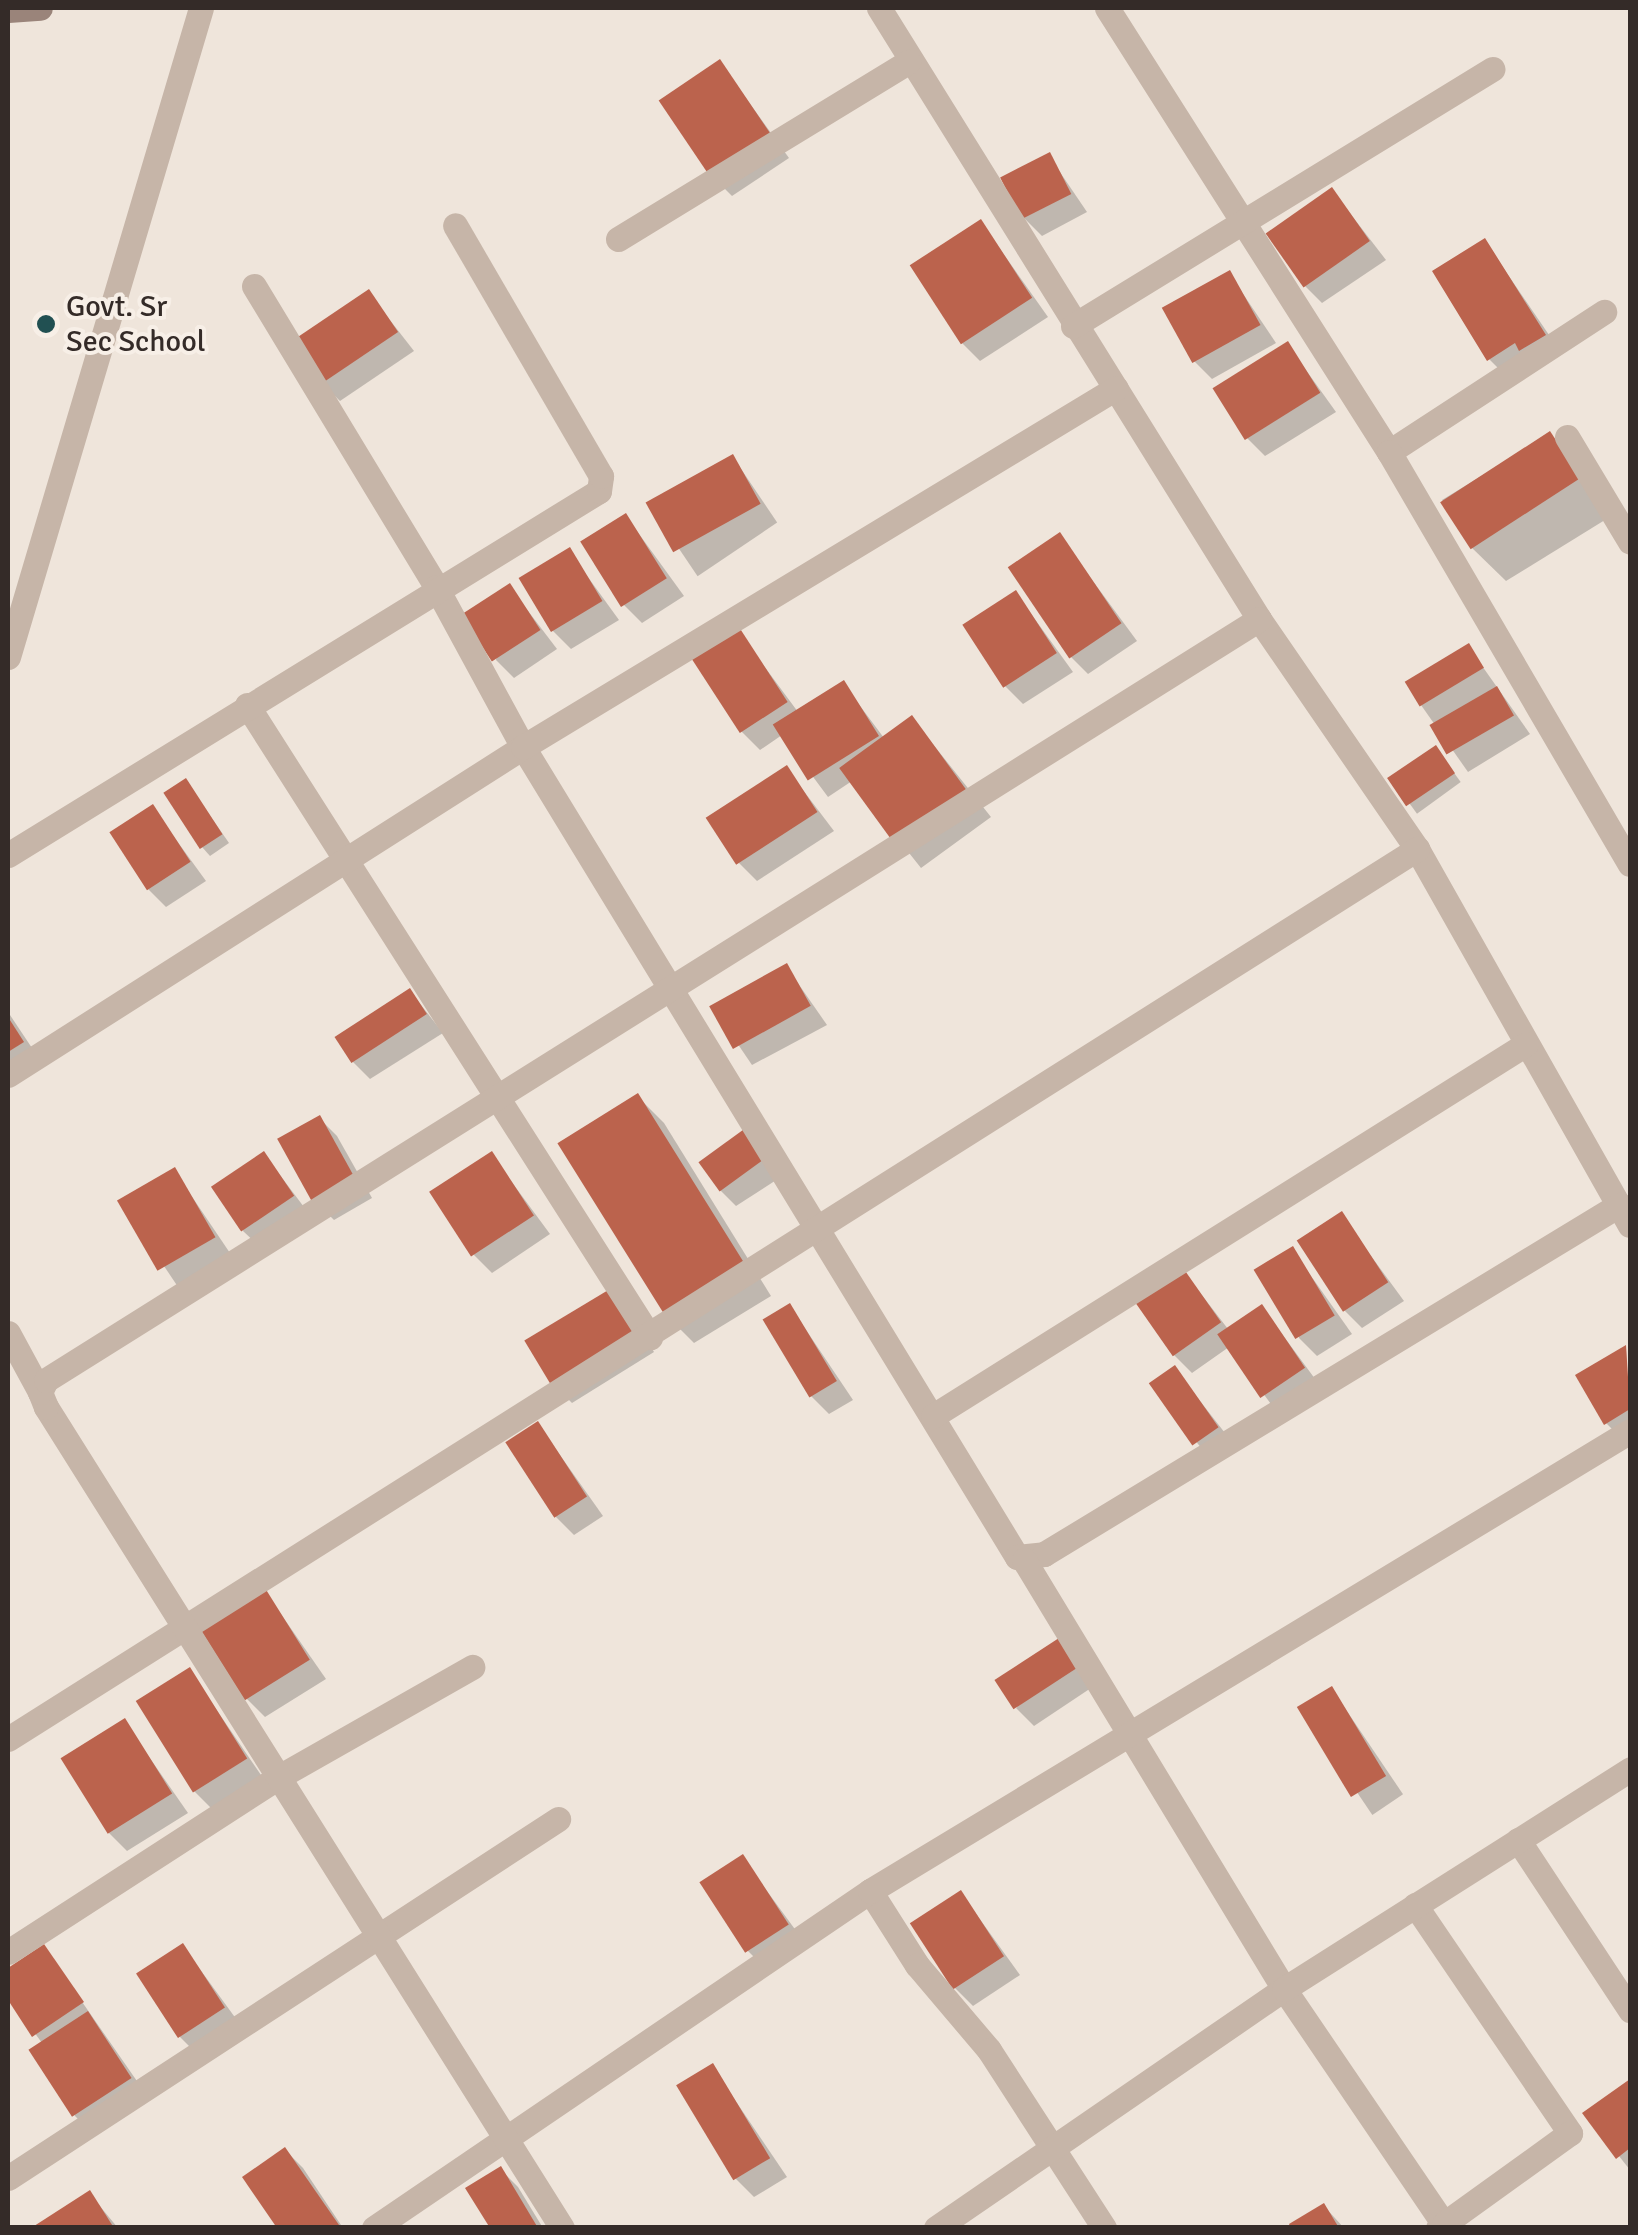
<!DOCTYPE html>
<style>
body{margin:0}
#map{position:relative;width:1638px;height:2235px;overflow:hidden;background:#efe5db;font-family:Signika,sans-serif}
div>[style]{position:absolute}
.shadow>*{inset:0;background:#0003;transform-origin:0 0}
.building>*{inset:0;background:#bb634d;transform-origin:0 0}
.street>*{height:25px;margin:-12.5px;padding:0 12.5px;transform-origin:12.5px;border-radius:12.5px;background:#c6b5a8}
.secondary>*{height:25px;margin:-12.5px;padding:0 12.5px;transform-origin:12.5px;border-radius:12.5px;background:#9a847a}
.dots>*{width:28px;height:28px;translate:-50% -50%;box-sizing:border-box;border:5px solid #f7efe7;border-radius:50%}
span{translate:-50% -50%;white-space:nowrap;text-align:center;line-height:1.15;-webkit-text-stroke:8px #f7efe7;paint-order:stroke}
.poi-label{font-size:30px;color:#342b28}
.left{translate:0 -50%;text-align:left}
.frame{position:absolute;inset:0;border:10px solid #342b28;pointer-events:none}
</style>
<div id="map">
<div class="shadow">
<div style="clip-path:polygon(720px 62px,789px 158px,732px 196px,714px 178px)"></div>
<div style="clip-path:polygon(1049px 156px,1087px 212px,1042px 236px,1024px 218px)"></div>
<div style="clip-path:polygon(1332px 190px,1386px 260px,1322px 303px,1304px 285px)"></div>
<div style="clip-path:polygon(981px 222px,1048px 317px,980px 361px,962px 343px)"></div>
<div style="clip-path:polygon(1485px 241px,1562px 354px,1507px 377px,1489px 359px)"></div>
<div style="clip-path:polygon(1229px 273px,1276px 343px,1212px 379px,1194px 361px)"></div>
<div style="clip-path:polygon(368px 292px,414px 351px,340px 401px,322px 383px)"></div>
<div style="clip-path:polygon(1288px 345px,1336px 412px,1265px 456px,1247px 438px)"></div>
<div style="clip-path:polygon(1550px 434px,1613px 515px,1506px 581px,1470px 546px,1442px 500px)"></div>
<div style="left:733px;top:457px;width:79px;height:96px;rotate:56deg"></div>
<div style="clip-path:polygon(626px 516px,684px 596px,642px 623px,624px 605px)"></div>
<div style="clip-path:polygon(1059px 535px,1137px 641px,1088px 674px,1070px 656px)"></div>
<div style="clip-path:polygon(569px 551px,619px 620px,571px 649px,553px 631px)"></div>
<div style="clip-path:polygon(509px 586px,557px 649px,514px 678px,496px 660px)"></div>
<div style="clip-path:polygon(1016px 593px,1073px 672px,1023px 704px,1005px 686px)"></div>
<div style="clip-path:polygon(736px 628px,798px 712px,843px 683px,884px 738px,912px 718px,991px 817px,921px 868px,852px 781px,828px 797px,782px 735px,760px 750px,742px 732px)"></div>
<div style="clip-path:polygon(1468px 646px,1530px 734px,1468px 772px,1421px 705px)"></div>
<div style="left:1436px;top:748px;width:42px;height:54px;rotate:54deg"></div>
<div style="clip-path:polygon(787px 769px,834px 831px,757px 881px,739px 863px)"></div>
<div style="clip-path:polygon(186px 781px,229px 843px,210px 856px,202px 847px)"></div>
<div style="clip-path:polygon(153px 808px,206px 881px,166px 907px,148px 889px)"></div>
<div style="clip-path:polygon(786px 966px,827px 1025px,752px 1065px,712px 1006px)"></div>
<div style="clip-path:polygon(410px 991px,443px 1033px,370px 1079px,352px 1061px)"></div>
<div style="clip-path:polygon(8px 1012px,40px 1060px,8px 1079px)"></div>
<div style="clip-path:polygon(637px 1096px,664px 1123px,771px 1296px,694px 1343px,667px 1316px)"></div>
<div style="clip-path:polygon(319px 1118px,337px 1136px,372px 1198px,334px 1220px,316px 1202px)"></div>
<div style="clip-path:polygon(746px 1130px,784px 1175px,736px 1206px,718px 1188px)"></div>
<div style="clip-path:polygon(264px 1154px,310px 1215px,261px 1248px,243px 1231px)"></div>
<div style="clip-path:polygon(491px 1154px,550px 1234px,492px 1273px,474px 1255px)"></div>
<div style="left:174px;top:1170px;width:104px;height:62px;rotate:56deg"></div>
<div style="clip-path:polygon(1341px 1215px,1404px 1301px,1362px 1328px,1344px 1310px)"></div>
<div style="clip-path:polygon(1292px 1249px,1352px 1334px,1317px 1356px,1299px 1338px)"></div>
<div style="clip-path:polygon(1181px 1268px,1228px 1329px,1262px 1307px,1321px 1387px,1279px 1415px,1229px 1347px,1192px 1373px,1174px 1355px)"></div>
<div style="clip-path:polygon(790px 1306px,853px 1400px,829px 1414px,811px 1396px)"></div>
<div style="clip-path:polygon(628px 1310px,654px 1352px,572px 1403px,554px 1385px)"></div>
<div style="clip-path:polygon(1626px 1348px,1630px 1437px,1624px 1441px,1606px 1423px)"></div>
<div style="left:1175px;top:1369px;width:98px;height:28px;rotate:52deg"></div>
<div style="clip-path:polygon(538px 1424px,603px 1516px,574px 1535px,556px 1517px)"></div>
<div style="clip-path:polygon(260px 1584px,326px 1679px,265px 1717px,247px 1699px)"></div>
<div style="clip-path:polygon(1076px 1659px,1094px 1686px,1034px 1726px,1016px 1708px)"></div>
<div style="clip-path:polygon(190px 1671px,263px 1778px,212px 1809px,194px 1791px)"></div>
<div style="left:1332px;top:1689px;width:127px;height:37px;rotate:56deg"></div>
<div style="clip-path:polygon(124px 1721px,188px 1813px,127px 1851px,109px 1833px)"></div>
<div style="clip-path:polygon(742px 1857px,805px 1943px,766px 1969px,748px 1951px)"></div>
<div style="clip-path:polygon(961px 1893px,1020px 1975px,973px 2006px,955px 1988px)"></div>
<div style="clip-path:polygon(183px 1946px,242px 2027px,198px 2055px,180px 2037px)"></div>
<div style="clip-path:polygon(44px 1947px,148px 2097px,93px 2134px,75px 2116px,42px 2043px,8px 1996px,8px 1971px)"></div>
<div style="clip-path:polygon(712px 2066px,787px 2177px,754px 2197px,736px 2179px)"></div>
<div style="clip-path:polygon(1630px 2082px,1630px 2170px,1586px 2114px)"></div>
<div style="clip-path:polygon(285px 2150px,303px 2168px,343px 2228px,280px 2228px)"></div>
<div style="clip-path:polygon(500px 2169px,518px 2187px,543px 2228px,493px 2228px)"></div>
<div style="clip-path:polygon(89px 2193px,118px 2228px,37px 2227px)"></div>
<div style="clip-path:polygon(1324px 2206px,1344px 2228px,1293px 2228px)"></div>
</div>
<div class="building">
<div style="left:720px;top:59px;width:96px;height:74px;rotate:56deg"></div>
<div style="left:1050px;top:152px;width:47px;height:56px;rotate:63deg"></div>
<div style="left:1332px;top:187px;width:66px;height:81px;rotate:55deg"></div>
<div style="left:981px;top:219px;width:94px;height:85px;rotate:57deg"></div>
<div style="clip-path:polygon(1485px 238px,1546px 335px,1519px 351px,1515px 343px,1487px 361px,1432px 271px)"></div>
<div style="left:1230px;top:270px;width:63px;height:78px;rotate:61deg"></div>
<div style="left:369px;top:289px;width:52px;height:93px;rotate:56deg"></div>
<div style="left:1288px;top:341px;width:61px;height:89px;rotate:58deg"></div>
<div style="left:1550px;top:431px;width:56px;height:131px;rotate:57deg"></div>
<div style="left:733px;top:454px;width:57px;height:100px;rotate:61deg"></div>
<div style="left:626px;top:513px;width:77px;height:54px;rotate:58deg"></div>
<div style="left:1060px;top:532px;width:110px;height:63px;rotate:56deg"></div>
<div style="left:570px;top:547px;width:63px;height:60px;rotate:59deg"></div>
<div style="left:510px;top:583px;width:56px;height:58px;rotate:57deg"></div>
<div style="left:1016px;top:590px;width:75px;height:64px;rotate:57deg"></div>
<div style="left:737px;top:624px;width:93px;height:57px;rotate:57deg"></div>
<div style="left:1469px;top:643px;width:29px;height:75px;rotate:59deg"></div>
<div style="left:844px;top:680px;width:66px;height:84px;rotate:58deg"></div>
<div style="left:1497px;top:686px;width:34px;height:78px;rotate:60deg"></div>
<div style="left:912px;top:715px;width:92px;height:90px;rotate:54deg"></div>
<div style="left:1436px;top:745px;width:34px;height:59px;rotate:56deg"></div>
<div style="left:787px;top:765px;width:56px;height:97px;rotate:57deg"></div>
<div style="left:186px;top:778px;width:67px;height:27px;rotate:57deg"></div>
<div style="left:153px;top:804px;width:69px;height:52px;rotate:57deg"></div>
<div style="left:787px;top:963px;width:49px;height:89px;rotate:61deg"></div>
<div style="left:410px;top:988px;width:31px;height:90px;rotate:57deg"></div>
<div style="clip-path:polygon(8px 1017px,24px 1042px,8px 1052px)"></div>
<div style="left:638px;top:1093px;width:206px;height:95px;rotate:58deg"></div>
<div style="left:320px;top:1115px;width:74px;height:49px;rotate:61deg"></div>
<div style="left:747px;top:1127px;width:36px;height:60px;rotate:54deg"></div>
<div style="left:264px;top:1151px;width:54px;height:64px;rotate:56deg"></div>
<div style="left:492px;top:1151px;width:77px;height:75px;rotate:57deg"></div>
<div style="left:175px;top:1167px;width:81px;height:67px;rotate:60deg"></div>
<div style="left:1342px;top:1211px;width:85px;height:54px;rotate:57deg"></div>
<div style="left:1293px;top:1246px;width:81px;height:46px;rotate:59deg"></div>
<div style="left:1181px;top:1265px;width:70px;height:59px;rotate:55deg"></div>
<div style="left:610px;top:1289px;width:52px;height:100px;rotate:59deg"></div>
<div style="left:790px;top:1303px;width:91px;height:32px;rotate:59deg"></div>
<div style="left:1262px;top:1304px;width:77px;height:54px;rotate:56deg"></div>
<div style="clip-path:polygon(1626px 1345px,1630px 1409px,1604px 1425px,1575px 1375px)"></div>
<div style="left:1175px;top:1365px;width:76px;height:32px;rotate:55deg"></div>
<div style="left:538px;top:1421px;width:90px;height:39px;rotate:57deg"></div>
<div style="left:260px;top:1580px;width:94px;height:77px;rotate:58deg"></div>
<div style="left:1059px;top:1638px;width:35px;height:77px;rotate:57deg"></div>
<div style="left:190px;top:1667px;width:108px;height:64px;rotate:58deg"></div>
<div style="left:1332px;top:1686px;width:105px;height:41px;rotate:59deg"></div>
<div style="left:125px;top:1718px;width:89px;height:76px;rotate:58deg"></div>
<div style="left:743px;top:1854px;width:84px;height:52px;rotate:57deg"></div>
<div style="left:961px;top:1890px;width:79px;height:61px;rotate:57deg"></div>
<div style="left:183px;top:1943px;width:77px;height:56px;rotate:57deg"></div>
<div style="clip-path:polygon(44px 1944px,84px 2002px,32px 2037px,8px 2000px,8px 1968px)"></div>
<div style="left:88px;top:2011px;width:80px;height:71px;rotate:57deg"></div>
<div style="left:713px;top:2063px;width:111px;height:43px;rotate:59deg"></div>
<div style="clip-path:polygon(1630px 2079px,1630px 2148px,1616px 2159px,1582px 2113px)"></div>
<div style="clip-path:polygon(285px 2147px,339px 2225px,335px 2228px,277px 2228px,242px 2177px)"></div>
<div style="clip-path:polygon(501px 2166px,538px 2228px,490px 2228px,465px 2188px)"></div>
<div style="clip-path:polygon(90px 2190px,114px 2228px,31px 2228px)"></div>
<div style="clip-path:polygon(1324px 2203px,1339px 2228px,1291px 2228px,1289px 2224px)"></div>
</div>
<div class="street">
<div style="left:879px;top:8px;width:720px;rotate:58.12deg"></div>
<div style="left:1259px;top:619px;width:279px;rotate:55.5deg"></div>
<div style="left:1417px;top:849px;width:432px;rotate:60.5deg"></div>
<div style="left:1107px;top:8px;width:526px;rotate:57.58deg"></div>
<div style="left:1389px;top:452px;width:257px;rotate:-33.1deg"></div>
<div style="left:618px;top:239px;width:340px;rotate:-31.4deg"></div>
<div style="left:254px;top:286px;width:352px;rotate:58.8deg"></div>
<div style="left:436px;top:587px;width:182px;rotate:61.5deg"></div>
<div style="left:523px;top:747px;width:949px;rotate:58.62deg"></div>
<div style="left:1017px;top:1557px;width:27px;rotate:-6deg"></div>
<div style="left:1044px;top:1554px;width:673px;rotate:-31.26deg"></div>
<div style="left:1073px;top:326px;width:492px;rotate:-31.5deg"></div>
<div style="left:1567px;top:437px;width:122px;rotate:59deg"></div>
<div style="left:1389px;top:452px;width:477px;rotate:59.7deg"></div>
<div style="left:8px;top:657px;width:677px;rotate:-73.44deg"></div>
<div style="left:247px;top:705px;width:750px;rotate:57.48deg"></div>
<div style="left:8px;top:855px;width:694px;rotate:-31.63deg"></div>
<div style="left:599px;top:491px;width:15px;rotate:-82deg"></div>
<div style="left:601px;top:476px;width:290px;rotate:-120.2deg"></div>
<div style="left:8px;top:1075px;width:611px;rotate:-32.49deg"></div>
<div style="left:523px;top:747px;width:693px;rotate:-31.19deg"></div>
<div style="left:8px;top:1333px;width:67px;rotate:61.5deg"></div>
<div style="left:933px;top:1416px;width:700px;rotate:-32.1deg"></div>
<div style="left:1024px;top:1560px;width:502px;rotate:58.78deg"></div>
<div style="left:1284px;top:1989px;width:284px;rotate:55.8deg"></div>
<div style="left:1444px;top:2224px;width:7px;rotate:146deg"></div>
<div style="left:8px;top:1739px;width:1667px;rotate:-32.28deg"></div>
<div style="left:1518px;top:1840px;width:204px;rotate:56.6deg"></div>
<div style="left:870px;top:1891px;width:88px;rotate:57.6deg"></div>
<div style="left:917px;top:1965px;width:111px;rotate:49.7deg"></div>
<div style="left:989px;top:2050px;width:212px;rotate:57.1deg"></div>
<div style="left:1415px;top:1905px;width:276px;rotate:55.8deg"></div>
<div style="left:1570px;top:2133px;width:155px;rotate:144.2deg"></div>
<div style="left:8px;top:1952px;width:326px;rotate:-32.9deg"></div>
<div style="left:282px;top:1775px;width:219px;rotate:-29.6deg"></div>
<div style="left:8px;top:2178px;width:657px;rotate:-33.13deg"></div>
<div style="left:374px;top:2228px;width:600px;rotate:-34.19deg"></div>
<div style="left:870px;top:1891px;width:888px;rotate:-31.18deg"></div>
<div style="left:562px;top:2228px;width:970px;rotate:-122.15deg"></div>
<div style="left:46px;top:1407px;width:16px;rotate:-112deg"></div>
<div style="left:40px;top:1392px;width:13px;rotate:-63deg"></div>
<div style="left:46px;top:1380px;width:1432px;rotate:-32.1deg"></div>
<div style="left:936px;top:2228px;width:422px;rotate:-34.5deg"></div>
<div style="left:1284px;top:1989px;width:410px;rotate:-32.4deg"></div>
</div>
<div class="secondary">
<div style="left:8px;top:10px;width:32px;rotate:-4deg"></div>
</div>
<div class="dots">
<div style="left:46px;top:324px;background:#215052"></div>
</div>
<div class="poi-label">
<span class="left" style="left:66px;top:324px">Govt. Sr<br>Sec School</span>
</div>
<div class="frame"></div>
</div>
